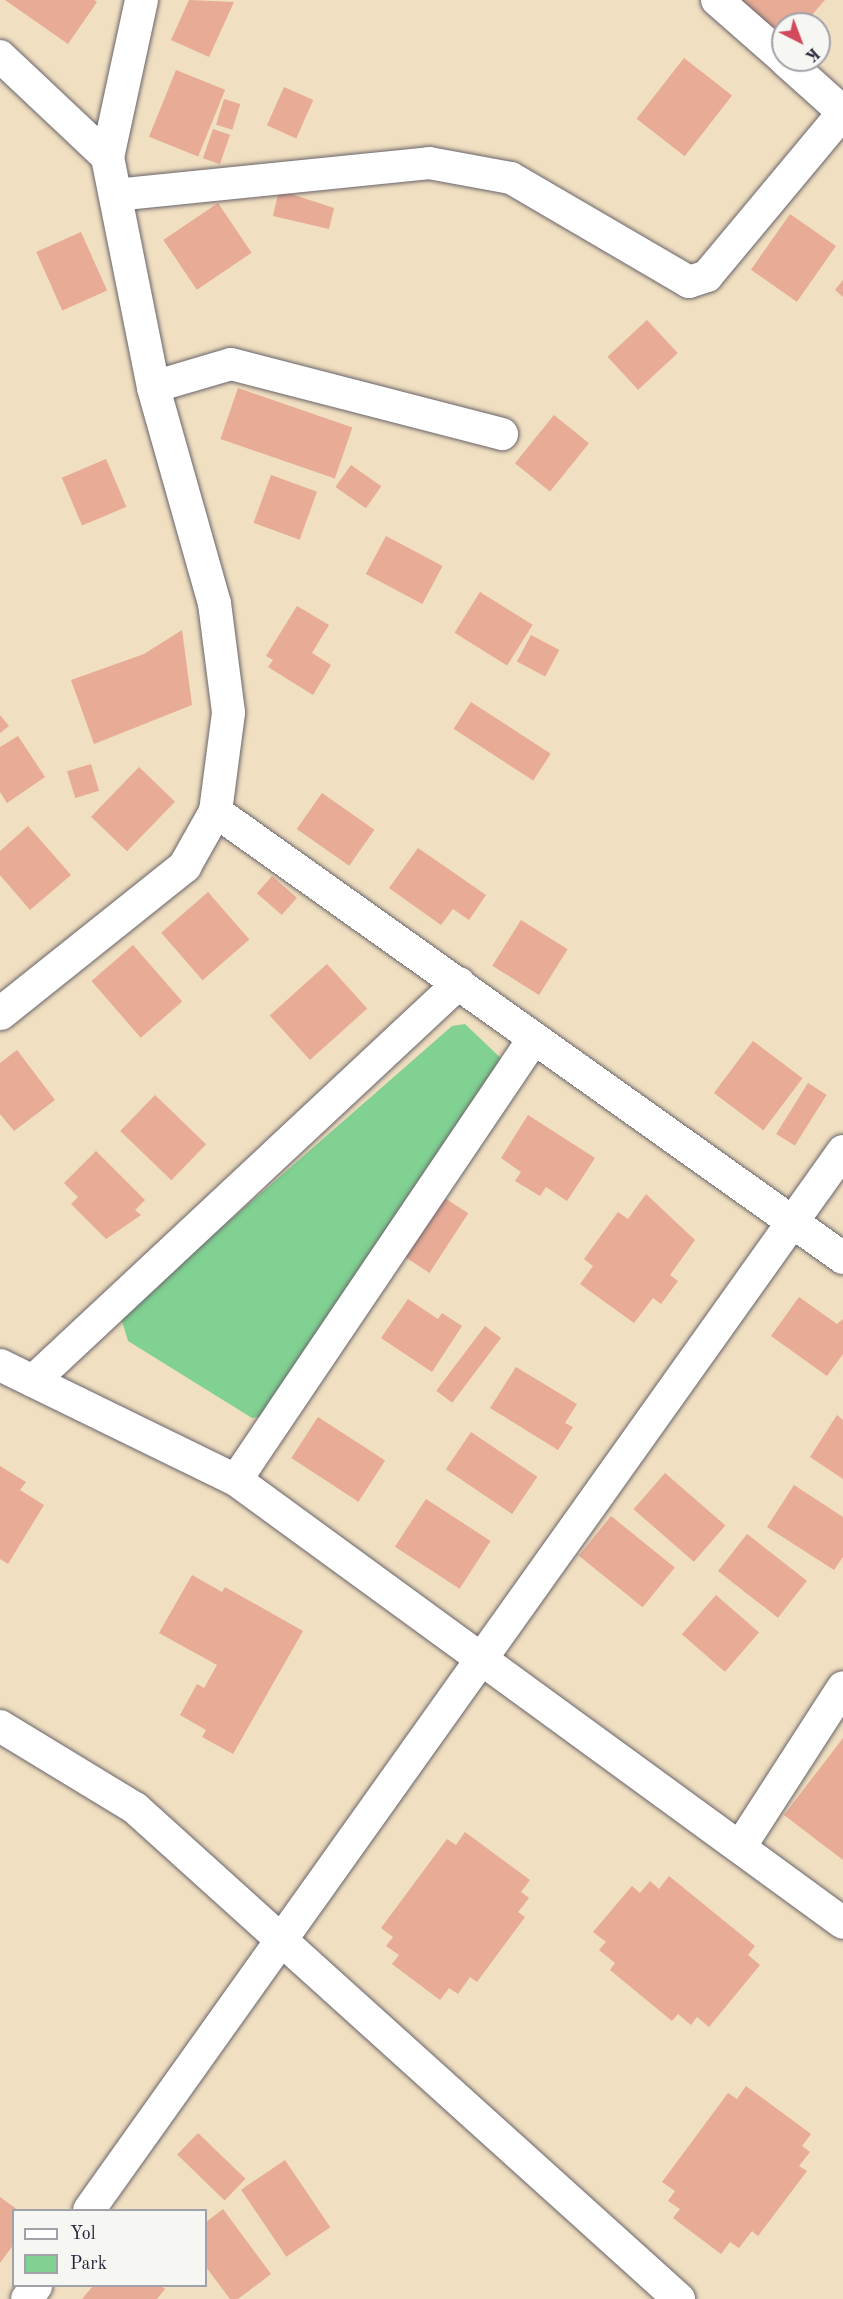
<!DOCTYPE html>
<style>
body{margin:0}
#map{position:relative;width:843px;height:2299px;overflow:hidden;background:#f0dfc0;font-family:"Old Standard TT",serif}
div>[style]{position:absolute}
.green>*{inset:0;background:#80d192}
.building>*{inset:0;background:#e7ab96;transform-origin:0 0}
.roads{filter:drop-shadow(0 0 2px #6a646a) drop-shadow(0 0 2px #6a646a)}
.street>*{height:32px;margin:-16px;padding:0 16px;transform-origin:16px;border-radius:16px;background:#fff}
.secondary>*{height:33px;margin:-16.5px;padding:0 16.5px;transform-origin:16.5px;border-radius:16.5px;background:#fff}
span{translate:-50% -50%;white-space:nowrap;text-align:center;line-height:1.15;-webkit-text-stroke:6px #f6f6f2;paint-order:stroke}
.legend{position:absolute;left:12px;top:2209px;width:195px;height:78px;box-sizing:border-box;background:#f6f6f2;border:2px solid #a1a1a9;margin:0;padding:8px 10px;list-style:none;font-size:18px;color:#22223b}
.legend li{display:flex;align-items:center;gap:12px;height:30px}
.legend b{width:30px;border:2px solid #a1a1a9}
.north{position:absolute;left:771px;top:12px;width:60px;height:60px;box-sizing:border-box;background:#f6f6f2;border:2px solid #a1a1a9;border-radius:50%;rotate:138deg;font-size:16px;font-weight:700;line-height:24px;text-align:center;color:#22223b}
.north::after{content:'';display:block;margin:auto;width:21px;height:27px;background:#d1495b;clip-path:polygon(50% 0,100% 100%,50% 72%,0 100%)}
</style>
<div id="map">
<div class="green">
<div style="clip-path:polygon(465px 1024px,507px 1064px,268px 1416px,252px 1418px,128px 1341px,121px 1318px,141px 1298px,452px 1026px)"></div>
</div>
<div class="building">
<div style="clip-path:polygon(5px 0,94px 0,97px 2px,68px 44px)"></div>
<div style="clip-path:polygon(189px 0,234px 2px,209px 57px,171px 40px)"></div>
<div style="clip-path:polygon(740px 0,825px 0,804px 24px,783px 24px,783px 42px)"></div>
<div style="left:684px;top:58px;width:61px;height:77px;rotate:38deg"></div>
<div style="left:176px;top:70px;width:53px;height:72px;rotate:22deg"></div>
<div style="left:284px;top:87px;width:32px;height:42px;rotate:24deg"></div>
<div style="left:224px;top:99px;width:17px;height:27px;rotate:17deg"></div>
<div style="left:213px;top:129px;width:18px;height:31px;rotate:19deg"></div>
<div style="clip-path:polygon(279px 190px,334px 208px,329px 229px,273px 216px)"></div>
<div style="left:218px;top:203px;width:60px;height:66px;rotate:56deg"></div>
<div style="left:790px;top:214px;width:56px;height:68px;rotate:35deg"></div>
<div style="left:81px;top:232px;width:64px;height:49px;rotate:66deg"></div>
<div style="clip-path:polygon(843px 280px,843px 297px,835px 290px)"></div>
<div style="left:647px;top:320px;width:45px;height:54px;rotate:47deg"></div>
<div style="left:238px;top:388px;width:121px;height:54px;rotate:19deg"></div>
<div style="left:554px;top:415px;width:45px;height:62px;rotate:39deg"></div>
<div style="left:106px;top:459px;width:52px;height:48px;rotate:67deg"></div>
<div style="left:351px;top:465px;width:37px;height:27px;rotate:35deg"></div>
<div style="left:271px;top:475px;width:49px;height:51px;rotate:20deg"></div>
<div style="left:386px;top:536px;width:64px;height:43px;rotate:28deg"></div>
<div style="left:480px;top:592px;width:62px;height:48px;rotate:32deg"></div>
<div style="clip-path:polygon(297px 606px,329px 625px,312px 653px,331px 665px,313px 695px,268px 667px,273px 660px,266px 656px)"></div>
<div style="clip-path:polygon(182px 630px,192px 705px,94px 744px,71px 680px,144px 654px)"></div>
<div style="left:531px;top:635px;width:32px;height:30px;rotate:28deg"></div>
<div style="left:471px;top:702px;width:95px;height:32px;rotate:33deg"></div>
<div style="clip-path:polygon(0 715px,9px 726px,0 733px)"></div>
<div style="clip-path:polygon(18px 736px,45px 777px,7px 803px,0 792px,0 747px)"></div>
<div style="left:91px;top:764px;width:28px;height:25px;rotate:73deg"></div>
<div style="left:139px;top:767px;width:50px;height:69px;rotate:44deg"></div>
<div style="left:322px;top:793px;width:64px;height:44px;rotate:35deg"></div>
<div style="clip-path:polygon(28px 826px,71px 875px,30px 910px,0 875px,0 851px)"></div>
<div style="clip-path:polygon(418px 848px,486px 895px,469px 920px,453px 909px,441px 925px,389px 888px)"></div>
<div style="left:272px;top:876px;width:33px;height:23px;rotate:41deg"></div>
<div style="left:208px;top:892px;width:63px;height:62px;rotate:49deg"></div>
<div style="left:521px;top:920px;width:55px;height:54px;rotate:32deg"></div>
<div style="left:133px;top:945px;width:75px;height:55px;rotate:49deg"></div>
<div style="left:327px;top:964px;width:60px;height:77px;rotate:48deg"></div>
<div style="left:753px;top:1041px;width:62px;height:65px;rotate:37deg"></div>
<div style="clip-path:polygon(17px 1050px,55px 1100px,14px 1131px,0 1114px,0 1063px)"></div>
<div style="left:808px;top:1083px;width:22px;height:60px;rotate:32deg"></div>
<div style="left:155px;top:1095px;width:71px;height:50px;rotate:44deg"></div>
<div style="clip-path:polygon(528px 1115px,595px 1158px,567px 1201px,546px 1187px,540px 1196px,515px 1181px,521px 1172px,501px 1158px)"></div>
<div style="clip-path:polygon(96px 1151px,145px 1200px,135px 1210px,141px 1215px,106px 1239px,71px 1204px,78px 1197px,64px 1183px)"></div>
<div style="clip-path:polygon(646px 1194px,695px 1240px,670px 1275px,678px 1281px,661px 1304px,653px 1298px,634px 1323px,580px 1284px,593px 1266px,584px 1259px,618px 1212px,628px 1219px)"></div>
<div style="left:443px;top:1197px;width:30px;height:71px;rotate:33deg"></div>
<div style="clip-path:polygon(799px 1297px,837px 1324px,843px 1319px,843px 1354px,827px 1376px,771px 1336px)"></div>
<div style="clip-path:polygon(408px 1299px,438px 1319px,442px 1313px,462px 1326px,432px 1372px,381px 1338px)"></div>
<div style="left:485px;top:1326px;width:20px;height:81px;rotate:37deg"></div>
<div style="clip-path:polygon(516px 1367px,577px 1404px,565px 1423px,573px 1427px,558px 1450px,490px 1408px)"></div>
<div style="clip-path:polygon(837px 1415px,843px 1420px,843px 1479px,810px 1457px)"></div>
<div style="left:318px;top:1417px;width:80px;height:49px;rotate:33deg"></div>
<div style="left:471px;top:1432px;width:80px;height:45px;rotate:34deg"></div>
<div style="clip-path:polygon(0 1466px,26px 1482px,20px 1490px,44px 1505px,8px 1564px,0 1559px)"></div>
<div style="left:665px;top:1473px;width:80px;height:48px;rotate:41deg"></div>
<div style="clip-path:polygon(794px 1485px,843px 1517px,843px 1557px,834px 1570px,767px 1527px)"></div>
<div style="left:426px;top:1499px;width:77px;height:57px;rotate:33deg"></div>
<div style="left:611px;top:1516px;width:82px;height:51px;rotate:39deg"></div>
<div style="left:747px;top:1534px;width:76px;height:47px;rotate:38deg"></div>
<div style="clip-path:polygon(192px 1575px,222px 1592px,225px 1587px,303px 1631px,233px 1754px,202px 1737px,206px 1730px,180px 1715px,197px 1684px,204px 1688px,217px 1665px,159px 1633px)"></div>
<div style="left:716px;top:1595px;width:57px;height:52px;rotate:41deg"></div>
<div style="clip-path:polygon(843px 1738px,843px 1860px,784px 1815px)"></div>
<div style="clip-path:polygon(465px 1832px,530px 1880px,521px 1892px,529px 1898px,518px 1912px,525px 1917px,477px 1982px,470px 1977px,458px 1994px,449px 1988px,440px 2000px,392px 1964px,399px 1955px,386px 1946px,393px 1937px,381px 1928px,447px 1839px,456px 1845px)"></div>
<div style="clip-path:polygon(669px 1876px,755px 1946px,748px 1955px,760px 1965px,709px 2027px,697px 2017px,691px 2025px,678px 2014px,672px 2021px,610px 1970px,615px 1963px,599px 1950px,606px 1942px,593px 1932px,632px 1886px,640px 1893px,650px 1881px,659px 1889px)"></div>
<div style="clip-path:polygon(746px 2086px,811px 2134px,802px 2146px,810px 2152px,799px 2166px,807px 2171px,758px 2236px,752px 2231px,739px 2248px,730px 2242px,721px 2254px,673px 2218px,680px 2209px,668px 2201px,675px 2191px,662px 2182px,728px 2093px,737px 2099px)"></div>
<div style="left:198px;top:2133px;width:66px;height:30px;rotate:44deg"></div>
<div style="left:285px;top:2160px;width:81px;height:53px;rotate:56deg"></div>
<div style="clip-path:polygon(0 2197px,18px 2210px,14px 2210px,14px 2244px,0 2263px)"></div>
<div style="clip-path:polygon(223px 2209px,271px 2274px,238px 2299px,230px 2299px,206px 2267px,206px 2222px)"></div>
<div style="clip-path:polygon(93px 2286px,161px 2286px,165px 2289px,157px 2299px,82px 2299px)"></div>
</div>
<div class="roads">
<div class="street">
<div style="left:717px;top:0;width:88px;rotate:41.3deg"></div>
<div style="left:0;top:56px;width:147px;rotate:43.3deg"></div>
<div style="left:785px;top:60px;width:78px;rotate:41.9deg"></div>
<div style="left:115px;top:195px;width:316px;rotate:-5.8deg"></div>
<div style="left:429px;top:163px;width:83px;rotate:10.4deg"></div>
<div style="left:511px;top:178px;width:206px;rotate:30.3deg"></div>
<div style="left:689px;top:282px;width:19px;rotate:-18deg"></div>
<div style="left:707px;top:276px;width:212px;rotate:-50.2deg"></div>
<div style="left:153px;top:387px;width:81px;rotate:-16.4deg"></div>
<div style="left:231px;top:364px;width:280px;rotate:14.5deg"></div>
<div style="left:215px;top:811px;width:771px;rotate:35.44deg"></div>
<div style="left:0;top:1365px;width:263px;rotate:26deg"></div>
<div style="left:236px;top:1480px;width:751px;rotate:36.12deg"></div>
<div style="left:33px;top:1381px;width:583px;rotate:-43.05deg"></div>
<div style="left:236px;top:1480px;width:533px;rotate:-56.01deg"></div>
<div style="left:0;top:1726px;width:158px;rotate:31.3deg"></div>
<div style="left:135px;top:1808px;width:733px;rotate:42.07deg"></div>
<div style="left:740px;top:1847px;width:190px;rotate:-57.2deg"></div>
<div style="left:89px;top:2210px;width:1300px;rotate:-54.55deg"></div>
<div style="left:27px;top:2299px;width:16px;rotate:-55deg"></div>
</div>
<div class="secondary">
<div style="left:0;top:1013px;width:236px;rotate:-38.6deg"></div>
<div style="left:184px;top:866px;width:63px;rotate:-60.6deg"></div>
<div style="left:215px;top:811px;width:100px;rotate:-82.5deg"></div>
<div style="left:228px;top:712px;width:110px;rotate:-97.3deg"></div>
<div style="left:214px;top:603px;width:224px;rotate:-105.8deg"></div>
<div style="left:153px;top:387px;width:235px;rotate:-101.3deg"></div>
<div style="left:107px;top:157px;width:161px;rotate:-77.8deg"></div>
</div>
</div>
<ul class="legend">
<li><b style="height:8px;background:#fff"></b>Yol</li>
<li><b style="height:16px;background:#80d192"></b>Park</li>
</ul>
<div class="north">K</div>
</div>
